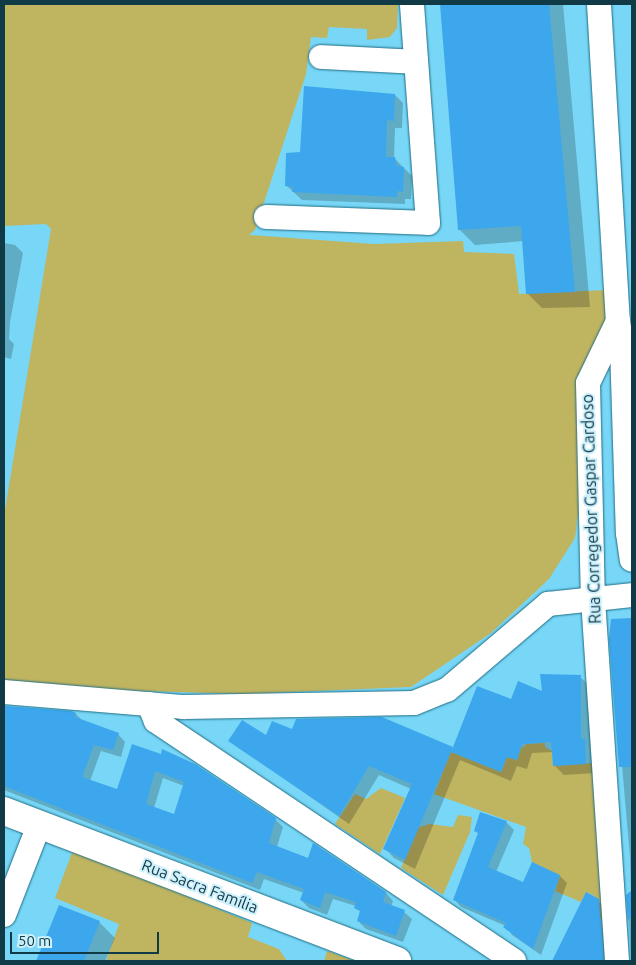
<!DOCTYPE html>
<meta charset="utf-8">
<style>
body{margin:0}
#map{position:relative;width:636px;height:965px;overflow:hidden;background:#78d7f7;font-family:Ubuntu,sans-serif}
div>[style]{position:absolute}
.green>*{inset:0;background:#bfb460}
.shadow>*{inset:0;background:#0003}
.building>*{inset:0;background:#3ca7ed}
.roads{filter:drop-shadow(0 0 1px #206d83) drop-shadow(0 0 1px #206d83)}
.minor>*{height:24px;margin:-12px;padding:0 12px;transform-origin:12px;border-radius:12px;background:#fff}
.tertiary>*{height:28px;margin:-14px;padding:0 14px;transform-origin:14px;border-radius:14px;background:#fff}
span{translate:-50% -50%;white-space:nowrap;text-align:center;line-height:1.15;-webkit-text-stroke:4px #cdf0fc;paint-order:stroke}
.street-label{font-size:16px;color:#103a46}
.frame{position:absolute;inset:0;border:5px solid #103a46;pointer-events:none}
.scale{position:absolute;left:10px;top:932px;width:149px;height:22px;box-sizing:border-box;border:2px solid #103a46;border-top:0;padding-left:6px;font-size:15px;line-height:18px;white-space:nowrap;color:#103a46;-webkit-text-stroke:4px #cdf0fc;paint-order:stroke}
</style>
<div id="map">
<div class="green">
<div style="clip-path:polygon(4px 4px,398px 4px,397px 28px,390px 37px,367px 40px,367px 29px,329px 27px,327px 38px,311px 37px,306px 74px,255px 230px,249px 235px,374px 244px,463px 241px,464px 252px,514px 254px,519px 294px,607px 290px,609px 309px,601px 335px,575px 538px,549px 579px,491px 633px,411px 687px,241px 694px,75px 689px,4px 682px,4px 516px,51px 229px,46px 224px,4px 226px)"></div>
<div style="clip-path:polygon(545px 743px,545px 747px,552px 751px,553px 766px,594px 763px,606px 914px,600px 919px,592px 902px,595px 896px,586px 892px,581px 902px,555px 891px,560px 876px,532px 862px,529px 848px,523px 844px,526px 827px,434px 794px,451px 752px,501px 772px,507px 757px,517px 760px,521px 748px,527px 744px)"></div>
<div style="clip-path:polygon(381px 788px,405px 798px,380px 854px,335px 824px,355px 794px,366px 799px)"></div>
<div style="clip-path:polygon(458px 815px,472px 817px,470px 832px,443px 895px,401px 868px,419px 827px,430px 824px,453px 827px)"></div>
<div style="clip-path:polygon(73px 850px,252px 923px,248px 937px,279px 949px,287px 961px,106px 961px,119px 924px,55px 898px)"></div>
<div style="clip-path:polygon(327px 951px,355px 961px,324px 961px)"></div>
</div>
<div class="shadow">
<div style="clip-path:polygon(442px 4px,563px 4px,590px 307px,542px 308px,527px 293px,524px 241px,475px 245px,460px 230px)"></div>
<div style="clip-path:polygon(395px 95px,403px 103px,402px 128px,395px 128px,394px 158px,412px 176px,411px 199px,405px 199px,405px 204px,302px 200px,286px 185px,301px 153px)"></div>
<div style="clip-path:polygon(4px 243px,15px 245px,23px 253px,10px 322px,9px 339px,14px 344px,11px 359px,4px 357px)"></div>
<div style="clip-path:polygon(632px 619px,632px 961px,631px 961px,628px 896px,631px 893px,630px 857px,611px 639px,612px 620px)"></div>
<div style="clip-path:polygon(580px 677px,590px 686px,591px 746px,594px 750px,595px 773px,564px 775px,554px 765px,553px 752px,532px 753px,527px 769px,517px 766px,511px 781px,460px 760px,415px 869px,394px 858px,385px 848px,411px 789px,379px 775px,349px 824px,230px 741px,293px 731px,453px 749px,511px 701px,544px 693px)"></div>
<div style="clip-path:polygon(evenodd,4px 707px,76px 714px,83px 721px,118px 734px,125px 742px,121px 757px,101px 751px,90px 781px,118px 791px,132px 746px,275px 819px,283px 827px,277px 847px,386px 893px,393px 901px,391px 907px,404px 912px,412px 919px,403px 942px,366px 929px,358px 921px,361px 913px,356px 906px,333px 899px,327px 915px,309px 908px,301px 900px,304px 893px,264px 879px,260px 890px,4px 790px,4px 707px,163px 778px,184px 786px,175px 816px,154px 808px,163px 778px)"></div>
<div style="clip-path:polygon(480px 814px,506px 822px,514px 830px,496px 872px,524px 883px,532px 864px,560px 876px,567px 883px,541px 955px,512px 935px,506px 926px,461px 907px,454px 899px,479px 834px,475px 830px)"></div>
<div style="clip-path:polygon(587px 893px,607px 908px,610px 961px,554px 961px)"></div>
<div style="clip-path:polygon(60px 907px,99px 922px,115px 938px,105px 961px,38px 961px)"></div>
</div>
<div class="building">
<div style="clip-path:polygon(440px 4px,549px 4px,575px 292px,526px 294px,521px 226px,458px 230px)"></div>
<div style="clip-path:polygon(304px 86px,395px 94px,394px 121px,387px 120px,386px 157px,395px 157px,397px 166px,404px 167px,403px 192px,397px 191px,397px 197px,292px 192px,293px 187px,285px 186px,286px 153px,300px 152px)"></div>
<div style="clip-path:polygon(632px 618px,632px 767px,619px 767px,609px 639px,611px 619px)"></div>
<div style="clip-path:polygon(540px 674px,581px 675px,581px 739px,585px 738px,586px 764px,553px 766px,551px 742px,522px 744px,517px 760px,507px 757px,501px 772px,451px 752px,477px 686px,511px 699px,518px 681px,542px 691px)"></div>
<div style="clip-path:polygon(evenodd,4px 706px,71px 711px,76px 713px,75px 717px,119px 733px,113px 750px,94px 745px,82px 777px,117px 789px,132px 744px,161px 754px,162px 749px,195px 764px,276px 818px,269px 843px,308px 858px,313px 843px,386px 892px,383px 902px,405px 910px,396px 936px,357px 921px,360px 911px,354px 908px,356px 902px,325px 892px,320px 908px,300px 900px,304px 889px,257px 872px,252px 883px,4px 786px,4px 706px,155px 771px,184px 782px,174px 814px,146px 804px,155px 771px)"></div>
<div style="clip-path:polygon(382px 717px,453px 747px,405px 860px,383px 849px,412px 784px,369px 766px,339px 816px,228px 741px,242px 720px,266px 735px,272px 721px,292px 729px,296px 719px)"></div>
<div style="clip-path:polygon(480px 812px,507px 821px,488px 867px,523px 882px,532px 862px,560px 875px,533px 949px,503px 927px,506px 923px,453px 900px,478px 833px,474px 831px)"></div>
<div style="clip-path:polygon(632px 890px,632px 914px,628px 921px,626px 895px)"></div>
<div style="clip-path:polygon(586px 892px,599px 899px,603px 960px,552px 961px)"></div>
<div style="clip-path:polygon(59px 905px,100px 921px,84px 961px,36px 961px)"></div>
</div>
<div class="roads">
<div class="minor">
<div style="left:599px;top:4px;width:318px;rotate:86.6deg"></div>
<div style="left:618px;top:321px;width:69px;rotate:115.8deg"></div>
<div style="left:588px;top:383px;width:216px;rotate:88.7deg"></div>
<div style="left:593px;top:599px;width:363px;rotate:86.2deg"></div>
<div style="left:321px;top:57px;width:95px;rotate:3deg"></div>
<div style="left:266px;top:217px;width:162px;rotate:2.1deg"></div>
<div style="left:428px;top:223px;width:220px;rotate:-94.2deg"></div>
<div style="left:618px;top:321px;width:26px;rotate:81deg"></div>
<div style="left:622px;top:347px;width:186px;rotate:88.2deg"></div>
<div style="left:628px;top:533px;width:27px;rotate:82deg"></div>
<div style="left:4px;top:692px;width:181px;rotate:4.8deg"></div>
<div style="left:184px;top:707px;width:230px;rotate:-1deg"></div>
<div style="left:414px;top:703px;width:35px;rotate:-22deg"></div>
<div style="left:447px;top:690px;width:133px;rotate:-40.4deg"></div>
<div style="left:548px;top:604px;width:84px;rotate:-6.1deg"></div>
<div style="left:149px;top:704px;width:18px;rotate:68deg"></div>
<div style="left:156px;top:721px;width:431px;rotate:33.8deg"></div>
<div style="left:4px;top:915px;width:97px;rotate:-68.7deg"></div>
</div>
<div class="tertiary">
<div style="left:4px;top:811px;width:421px;rotate:20.9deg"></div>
</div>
</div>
<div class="street-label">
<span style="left:591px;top:509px;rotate:-92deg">Rua Corregedor Gaspar Cardoso</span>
<span style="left:200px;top:886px;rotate:21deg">Rua Sacra Família</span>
</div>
<div class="frame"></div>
<div class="scale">50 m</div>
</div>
